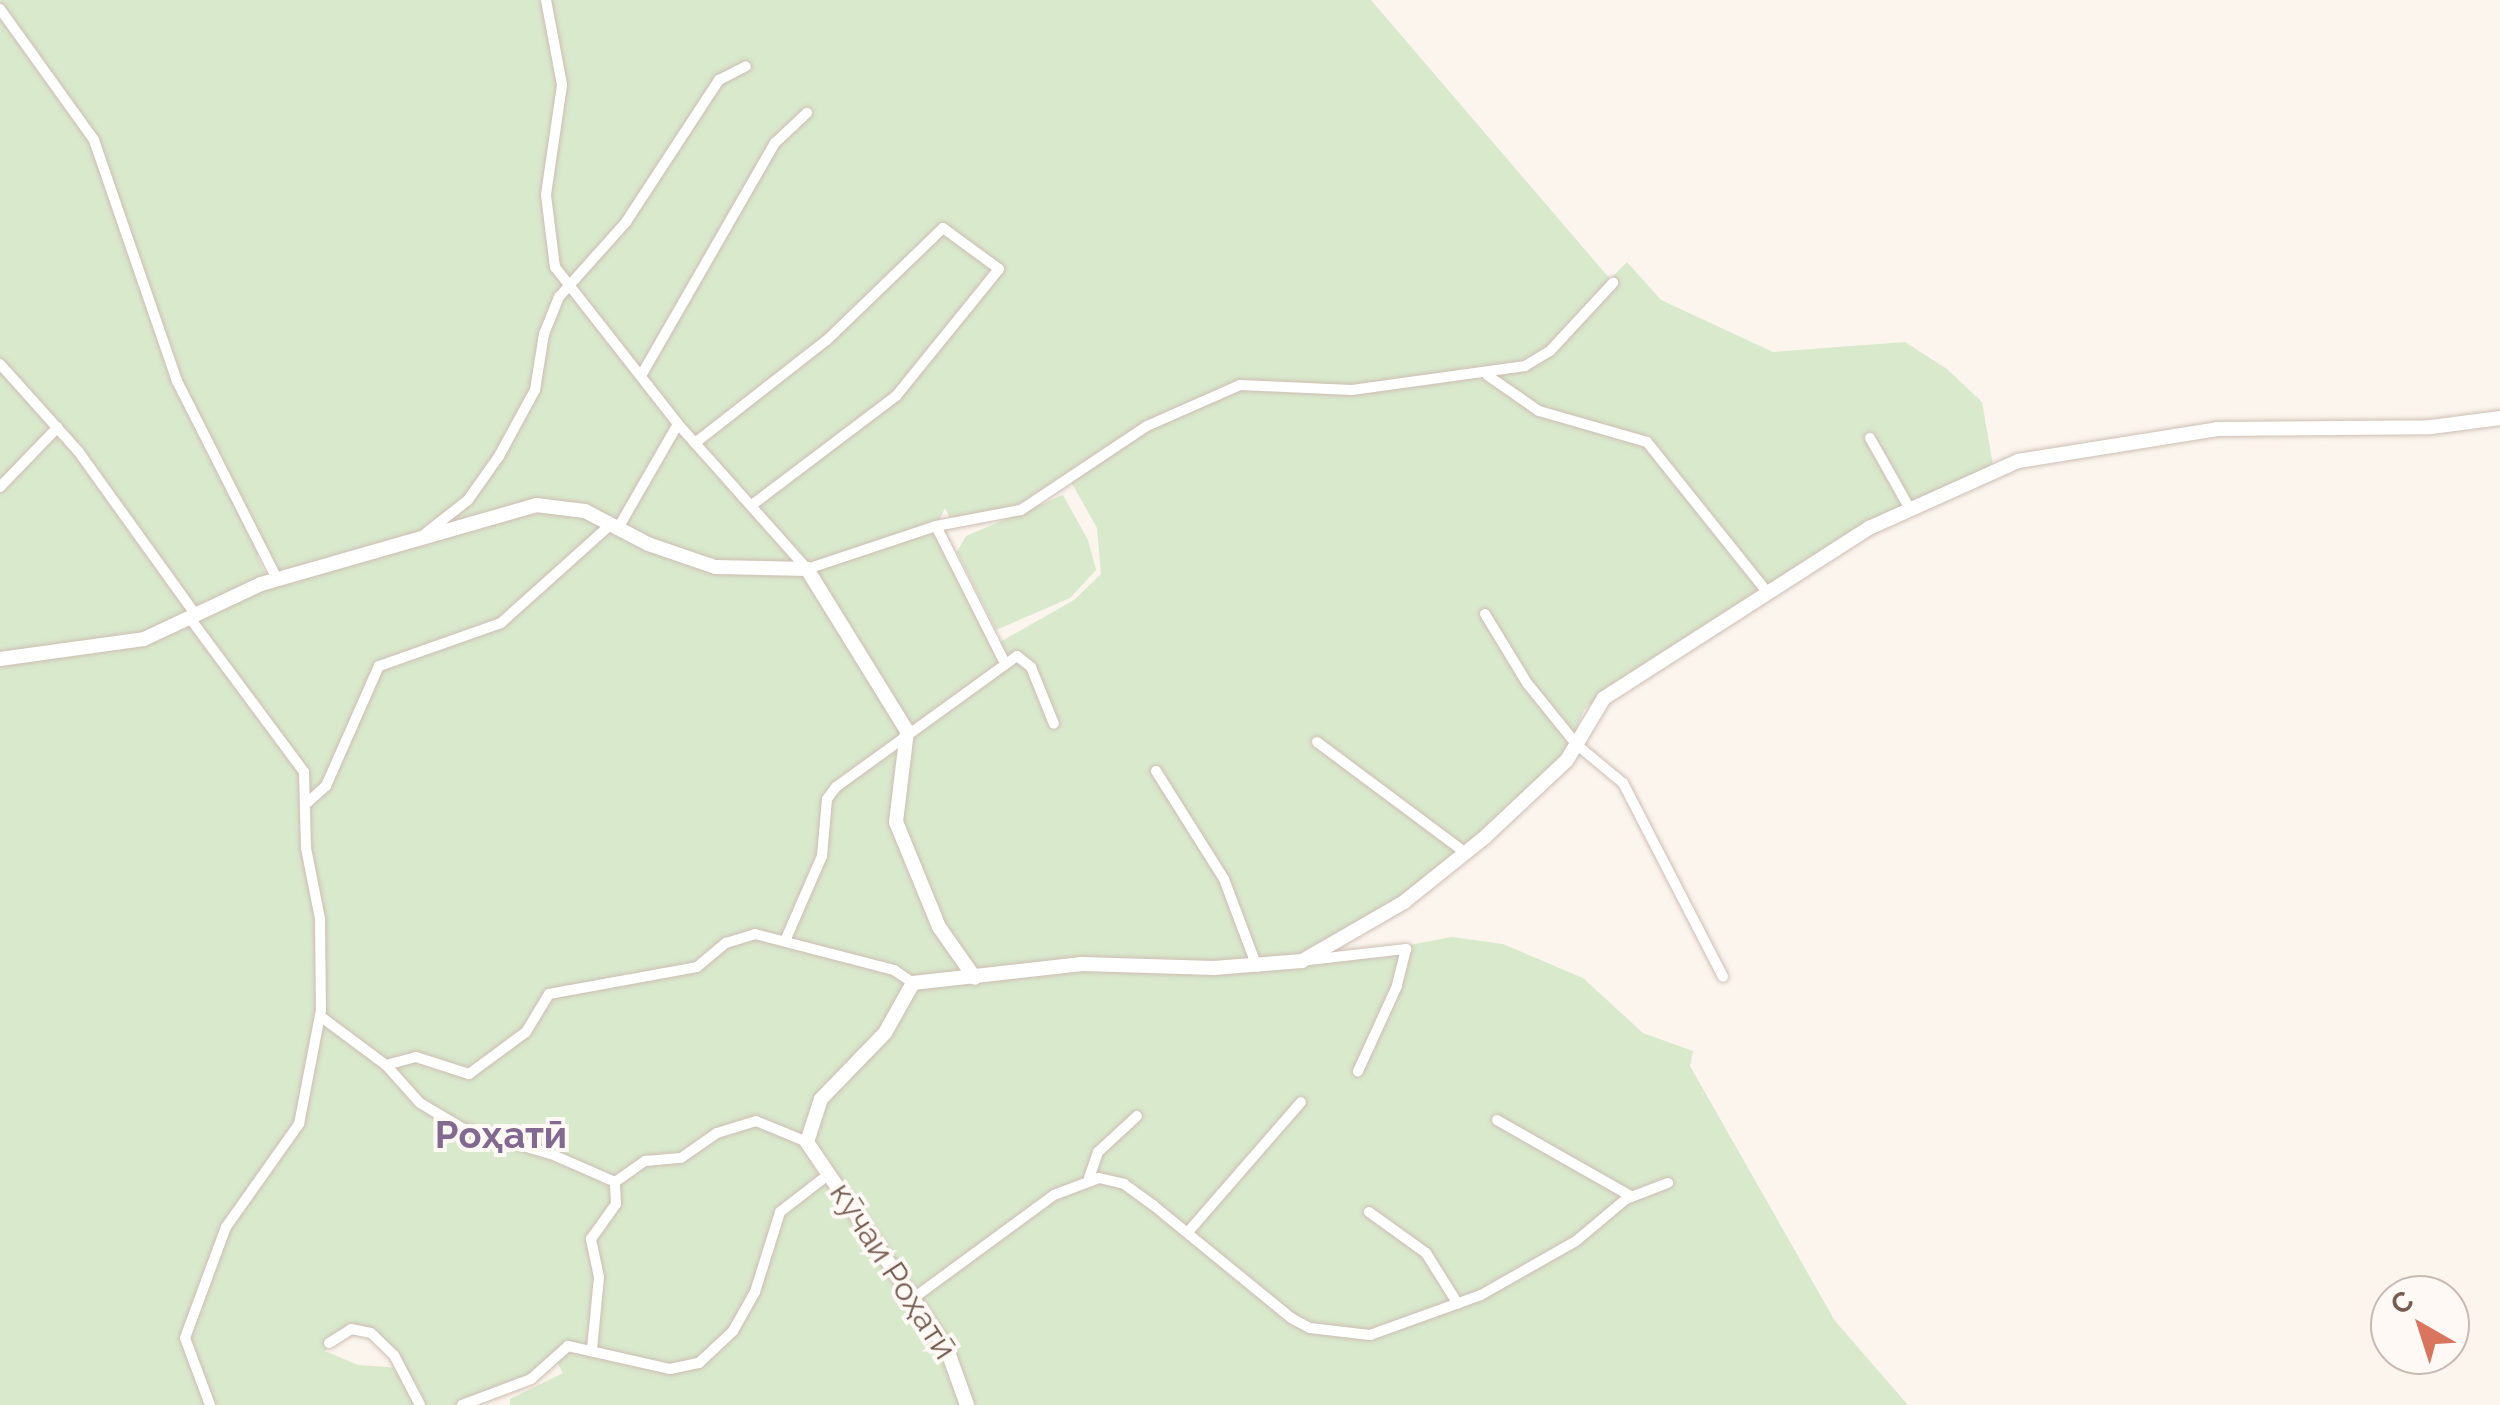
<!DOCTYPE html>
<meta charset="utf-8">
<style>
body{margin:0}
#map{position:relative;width:2500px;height:1405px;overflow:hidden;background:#fbf5ed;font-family:Raleway,sans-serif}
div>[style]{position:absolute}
.green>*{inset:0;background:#d9e9cc}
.roads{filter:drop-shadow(0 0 2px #cdbdb3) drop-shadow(0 0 2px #cdbdb3)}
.street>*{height:10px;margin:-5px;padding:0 5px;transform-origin:5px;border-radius:5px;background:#fff}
.secondary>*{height:14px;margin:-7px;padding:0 7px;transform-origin:7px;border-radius:7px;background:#fff}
span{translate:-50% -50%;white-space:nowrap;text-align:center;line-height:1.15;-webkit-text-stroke:8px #fef9f4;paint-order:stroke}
.street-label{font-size:32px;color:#765c51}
.quarter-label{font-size:38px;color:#816990;font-weight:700}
.north{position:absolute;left:2370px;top:1275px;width:100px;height:100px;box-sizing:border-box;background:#fef9f4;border:2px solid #c8bab3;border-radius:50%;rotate:321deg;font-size:28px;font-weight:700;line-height:40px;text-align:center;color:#765c51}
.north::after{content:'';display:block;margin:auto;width:35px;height:45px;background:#d9745f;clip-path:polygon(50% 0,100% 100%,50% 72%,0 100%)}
</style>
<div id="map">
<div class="green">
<div style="clip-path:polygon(evenodd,0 0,1371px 0,1610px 279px,1627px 262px,1661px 300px,1773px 352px,1905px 342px,1947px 369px,1982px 402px,1993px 465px,1867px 524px,1613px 685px,1584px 710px,1561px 765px,1492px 833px,1308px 961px,1389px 957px,1404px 946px,1452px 937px,1503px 944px,1583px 978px,1643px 1033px,1693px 1051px,1690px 1066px,1835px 1321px,1908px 1405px,510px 1405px,510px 1399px,563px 1373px,556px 1361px,536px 1378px,464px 1405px,0 1405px,0 0,1070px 480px,1097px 528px,1101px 574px,1074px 600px,993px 646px,936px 527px,945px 508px,952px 522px,979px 522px,1070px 480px,0 0,263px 552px,271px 567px,289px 576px,241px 589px,266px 575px,257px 556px,263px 552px,0 0,367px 1332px,400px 1368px,358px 1365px,325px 1351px,340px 1333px,367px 1332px)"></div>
<div style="clip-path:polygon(1063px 495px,1088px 540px,1096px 570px,1070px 598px,996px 630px,957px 552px,966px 536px)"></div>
</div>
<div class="roads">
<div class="street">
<div style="left:546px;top:0;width:86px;rotate:79.3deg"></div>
<div style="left:562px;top:85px;width:111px;rotate:98.3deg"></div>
<div style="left:546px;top:195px;width:73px;rotate:82.9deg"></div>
<div style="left:555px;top:267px;width:199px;rotate:51.9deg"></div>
<div style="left:678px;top:424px;width:194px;rotate:48.3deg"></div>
<div style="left:807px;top:569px;width:136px;rotate:-18.4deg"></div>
<div style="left:936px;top:526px;width:86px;rotate:-10.7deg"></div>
<div style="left:1021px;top:510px;width:151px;rotate:-33.7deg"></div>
<div style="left:1147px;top:426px;width:102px;rotate:-23.8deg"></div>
<div style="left:1240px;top:385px;width:112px;rotate:2.6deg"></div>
<div style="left:1352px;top:390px;width:175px;rotate:-7.9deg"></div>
<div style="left:1525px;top:366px;width:29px;rotate:-31deg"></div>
<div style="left:1550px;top:351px;width:93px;rotate:-47.2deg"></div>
<div style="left:0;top:9px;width:161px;rotate:54.3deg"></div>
<div style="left:94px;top:140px;width:255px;rotate:71deg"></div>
<div style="left:177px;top:381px;width:222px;rotate:63.2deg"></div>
<div style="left:0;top:364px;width:117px;rotate:48.1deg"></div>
<div style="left:78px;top:451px;width:201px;rotate:54.3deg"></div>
<div style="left:642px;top:374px;width:267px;rotate:-60.1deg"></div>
<div style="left:775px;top:143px;width:44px;rotate:-43.2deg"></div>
<div style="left:1487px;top:375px;width:63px;rotate:34.7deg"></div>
<div style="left:1539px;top:411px;width:112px;rotate:16deg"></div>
<div style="left:1647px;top:442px;width:193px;rotate:51.3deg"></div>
<div style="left:1870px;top:438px;width:81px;rotate:60.6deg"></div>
<div style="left:695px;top:443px;width:167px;rotate:-38deg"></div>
<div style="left:827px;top:340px;width:161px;rotate:-44deg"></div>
<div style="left:943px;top:228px;width:69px;rotate:36.2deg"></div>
<div style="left:999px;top:269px;width:164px;rotate:129deg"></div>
<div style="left:896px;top:396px;width:179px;rotate:142.9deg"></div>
<div style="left:0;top:487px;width:83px;rotate:-46deg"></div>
<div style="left:936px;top:526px;width:153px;rotate:63.3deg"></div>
<div style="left:617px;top:530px;width:122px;rotate:-60.1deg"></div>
<div style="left:426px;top:533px;width:53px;rotate:-38.2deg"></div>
<div style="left:468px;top:500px;width:54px;rotate:-54.8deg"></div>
<div style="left:499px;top:456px;width:75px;rotate:-61.4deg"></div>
<div style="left:535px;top:390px;width:57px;rotate:-80.9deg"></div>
<div style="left:544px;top:334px;width:40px;rotate:-68deg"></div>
<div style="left:559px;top:297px;width:101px;rotate:-48.2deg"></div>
<div style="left:626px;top:222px;width:170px;rotate:-56.8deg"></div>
<div style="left:719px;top:80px;width:30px;rotate:-27deg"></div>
<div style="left:1485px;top:614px;width:81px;rotate:58.7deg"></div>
<div style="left:1527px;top:683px;width:80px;rotate:51.1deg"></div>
<div style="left:1577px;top:745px;width:60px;rotate:39.6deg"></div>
<div style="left:1623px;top:783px;width:218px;rotate:62.7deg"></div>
<div style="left:189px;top:617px;width:193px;rotate:53.4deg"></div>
<div style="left:304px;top:772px;width:76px;rotate:88.5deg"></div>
<div style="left:306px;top:848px;width:72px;rotate:78.8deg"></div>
<div style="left:320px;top:919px;width:91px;rotate:89.4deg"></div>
<div style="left:321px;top:1010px;width:116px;rotate:100.9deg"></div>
<div style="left:299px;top:1124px;width:126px;rotate:125.3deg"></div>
<div style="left:226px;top:1227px;width:118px;rotate:110.3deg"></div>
<div style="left:185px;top:1338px;width:72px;rotate:69.5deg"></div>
<div style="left:1317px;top:742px;width:186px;rotate:36.7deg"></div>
<div style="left:1156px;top:771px;width:128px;rotate:57.8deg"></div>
<div style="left:1224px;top:879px;width:94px;rotate:69.4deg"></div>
<div style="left:308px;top:802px;width:24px;rotate:-42deg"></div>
<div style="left:326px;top:786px;width:131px;rotate:-66.2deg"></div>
<div style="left:379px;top:666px;width:129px;rotate:-19.4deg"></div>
<div style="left:501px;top:623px;width:145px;rotate:-41.9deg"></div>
<div style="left:785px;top:941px;width:93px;rotate:-66.5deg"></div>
<div style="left:822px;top:856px;width:57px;rotate:-85deg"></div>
<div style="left:827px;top:799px;width:15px;rotate:-53deg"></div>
<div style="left:836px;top:787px;width:223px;rotate:-35.9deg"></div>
<div style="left:1017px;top:656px;width:18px;rotate:38deg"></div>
<div style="left:1031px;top:667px;width:61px;rotate:68deg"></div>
<div style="left:1309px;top:960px;width:98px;rotate:-6.5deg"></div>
<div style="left:1406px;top:949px;width:38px;rotate:104deg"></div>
<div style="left:1397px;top:986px;width:94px;rotate:114.6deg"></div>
<div style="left:320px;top:1016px;width:82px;rotate:36.6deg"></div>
<div style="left:386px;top:1065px;width:51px;rotate:48.2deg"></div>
<div style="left:420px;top:1103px;width:49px;rotate:30.8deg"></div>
<div style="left:462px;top:1128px;width:93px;rotate:16.3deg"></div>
<div style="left:551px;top:1154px;width:70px;rotate:23.6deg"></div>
<div style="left:615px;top:1182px;width:37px;rotate:-35deg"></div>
<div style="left:645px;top:1161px;width:36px;rotate:-5deg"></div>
<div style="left:681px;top:1158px;width:44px;rotate:-34.8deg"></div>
<div style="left:717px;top:1133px;width:41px;rotate:-17.1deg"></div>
<div style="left:756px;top:1121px;width:55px;rotate:22.4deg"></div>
<div style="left:386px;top:1065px;width:31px;rotate:-15deg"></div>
<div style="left:416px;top:1057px;width:56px;rotate:17.8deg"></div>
<div style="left:469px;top:1074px;width:71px;rotate:-36.4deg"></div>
<div style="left:526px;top:1032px;width:44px;rotate:-58.8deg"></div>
<div style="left:549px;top:994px;width:150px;rotate:-10.3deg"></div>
<div style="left:697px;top:967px;width:38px;rotate:-40deg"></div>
<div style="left:726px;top:943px;width:30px;rotate:-17deg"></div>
<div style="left:755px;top:934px;width:144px;rotate:14.5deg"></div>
<div style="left:894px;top:970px;width:23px;rotate:34deg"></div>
<div style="left:1497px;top:1120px;width:154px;rotate:29.6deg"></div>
<div style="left:1089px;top:1178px;width:28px;rotate:-71deg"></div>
<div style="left:1098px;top:1152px;width:53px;rotate:-42.7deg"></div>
<div style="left:1369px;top:1212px;width:70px;rotate:35.7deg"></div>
<div style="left:1426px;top:1253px;width:60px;rotate:57.9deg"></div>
<div style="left:1188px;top:1232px;width:172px;rotate:-49deg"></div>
<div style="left:915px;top:1297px;width:172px;rotate:-36.3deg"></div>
<div style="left:1054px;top:1195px;width:48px;rotate:-20.7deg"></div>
<div style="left:1099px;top:1178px;width:26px;rotate:13deg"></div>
<div style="left:1124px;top:1184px;width:36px;rotate:36deg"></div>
<div style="left:1153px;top:1205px;width:178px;rotate:39.3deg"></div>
<div style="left:1291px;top:1318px;width:21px;rotate:28deg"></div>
<div style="left:1310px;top:1328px;width:60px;rotate:6.7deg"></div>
<div style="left:1370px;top:1335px;width:118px;rotate:-19.8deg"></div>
<div style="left:1481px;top:1295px;width:109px;rotate:-29.6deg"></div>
<div style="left:1576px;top:1241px;width:65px;rotate:-40deg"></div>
<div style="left:1626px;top:1199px;width:45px;rotate:-20.9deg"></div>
<div style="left:329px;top:1343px;width:26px;rotate:-32deg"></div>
<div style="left:351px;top:1329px;width:20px;rotate:11deg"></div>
<div style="left:371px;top:1333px;width:32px;rotate:44deg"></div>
<div style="left:394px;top:1355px;width:56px;rotate:62.5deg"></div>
<div style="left:592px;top:1349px;width:72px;rotate:-84.4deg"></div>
<div style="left:599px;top:1277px;width:39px;rotate:-102deg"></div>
<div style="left:591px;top:1239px;width:43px;rotate:-54.5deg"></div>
<div style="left:616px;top:1204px;width:22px;rotate:-93deg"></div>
<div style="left:462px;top:1405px;width:74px;rotate:-20.6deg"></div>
<div style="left:531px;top:1379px;width:50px;rotate:-41.7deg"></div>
<div style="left:568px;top:1346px;width:105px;rotate:12.7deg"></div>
<div style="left:670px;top:1369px;width:30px;rotate:-12deg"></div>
<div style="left:699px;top:1363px;width:47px;rotate:-43.3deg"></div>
<div style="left:733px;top:1331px;width:45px;rotate:-60.6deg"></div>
<div style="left:755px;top:1292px;width:84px;rotate:-72.6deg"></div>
<div style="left:780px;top:1212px;width:62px;rotate:-37.8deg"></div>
</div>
<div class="secondary">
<div style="left:0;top:659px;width:145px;rotate:-7.9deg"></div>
<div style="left:144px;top:639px;width:129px;rotate:-25.2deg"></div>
<div style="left:261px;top:584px;width:286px;rotate:-16deg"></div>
<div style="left:536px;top:505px;width:49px;rotate:7deg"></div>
<div style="left:585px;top:511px;width:71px;rotate:27.6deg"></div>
<div style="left:648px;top:544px;width:71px;rotate:18.9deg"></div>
<div style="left:715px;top:567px;width:92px;rotate:1.2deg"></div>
<div style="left:807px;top:569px;width:190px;rotate:58.3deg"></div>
<div style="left:907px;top:731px;width:92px;rotate:96.9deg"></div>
<div style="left:896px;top:822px;width:113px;rotate:67.7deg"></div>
<div style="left:939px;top:927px;width:62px;rotate:54.8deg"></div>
<div style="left:967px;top:1405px;width:59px;rotate:-109.7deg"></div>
<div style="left:947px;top:1349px;width:250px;rotate:-124.1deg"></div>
<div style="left:807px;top:1142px;width:45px;rotate:-72deg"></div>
<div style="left:821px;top:1099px;width:92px;rotate:-45.9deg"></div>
<div style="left:885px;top:1033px;width:57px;rotate:-60.8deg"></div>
<div style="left:913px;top:983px;width:170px;rotate:-6.4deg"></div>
<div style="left:1082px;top:964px;width:132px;rotate:1.7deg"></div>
<div style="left:1214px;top:968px;width:88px;rotate:-4.5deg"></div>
<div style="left:1302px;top:961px;width:118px;rotate:-30deg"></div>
<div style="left:1404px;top:902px;width:104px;rotate:-38.7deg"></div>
<div style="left:1485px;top:837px;width:112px;rotate:-43.2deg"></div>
<div style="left:1567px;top:760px;width:72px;rotate:-59.2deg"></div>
<div style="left:1604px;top:698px;width:315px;rotate:-32.7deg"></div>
<div style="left:1869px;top:528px;width:163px;rotate:-24.2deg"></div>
<div style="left:2018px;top:461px;width:202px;rotate:-9.1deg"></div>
<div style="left:2217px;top:429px;width:214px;rotate:-0.5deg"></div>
<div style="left:2431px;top:427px;width:70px;rotate:-7.4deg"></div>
</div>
</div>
<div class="street-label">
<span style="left:893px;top:1271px;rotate:57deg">кӯчаи Роҳатӣ</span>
</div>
<div class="quarter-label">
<span style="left:501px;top:1135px">Роҳатӣ</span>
</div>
<div class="north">С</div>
</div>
